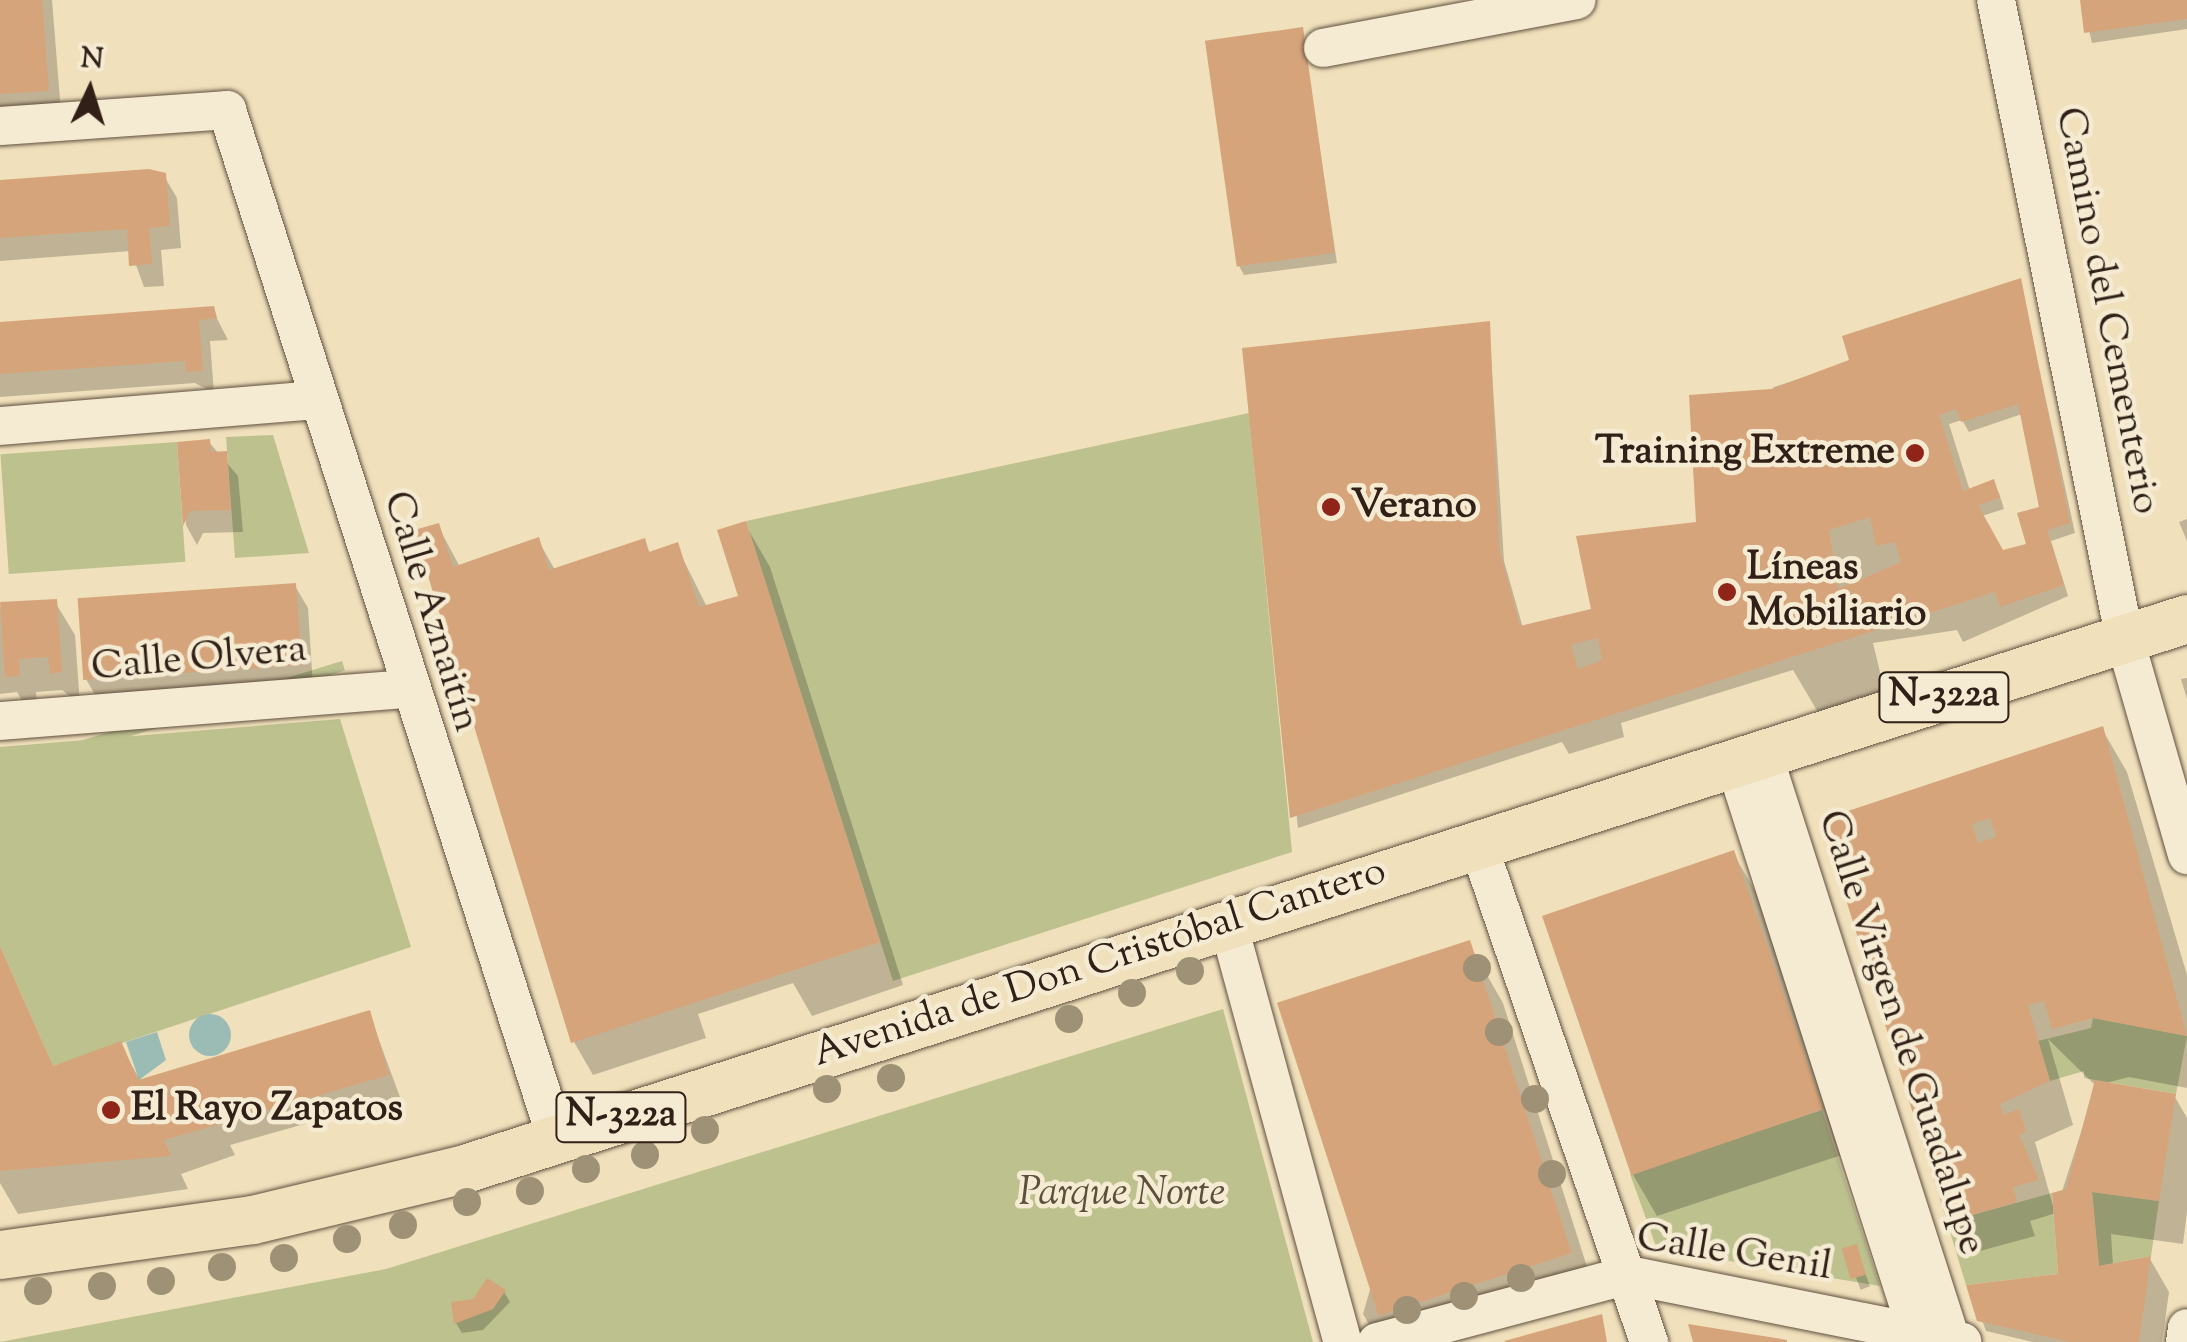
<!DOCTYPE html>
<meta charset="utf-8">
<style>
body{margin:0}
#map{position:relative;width:2187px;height:1342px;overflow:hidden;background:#f0e0bb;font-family:"Sorts Mill Goudy",serif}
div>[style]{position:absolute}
.green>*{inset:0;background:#bcc18e;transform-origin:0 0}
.water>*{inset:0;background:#9bbcb5}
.round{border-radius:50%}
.shadow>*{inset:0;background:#0003;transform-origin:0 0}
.building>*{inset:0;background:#d6a47a;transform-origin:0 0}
.roads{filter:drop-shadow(0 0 2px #605040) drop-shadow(0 0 2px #605040)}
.minor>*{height:38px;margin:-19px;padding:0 19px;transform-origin:19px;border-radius:19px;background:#f5ebd3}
.major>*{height:48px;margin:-24px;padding:0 24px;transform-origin:24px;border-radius:24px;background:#f0e0bb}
.trees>*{width:28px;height:28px;margin:-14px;border-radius:50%;background:#9e9175}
.dots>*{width:28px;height:28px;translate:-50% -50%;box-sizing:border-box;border:5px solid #f5ebd3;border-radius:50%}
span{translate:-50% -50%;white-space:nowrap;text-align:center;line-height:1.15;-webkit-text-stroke:9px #f5ebd3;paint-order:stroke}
.shield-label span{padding:2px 8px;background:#f5ebd3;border:2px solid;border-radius:8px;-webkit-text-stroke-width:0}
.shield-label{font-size:38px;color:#302017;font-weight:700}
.street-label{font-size:40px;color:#302017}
.poi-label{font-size:40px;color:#302017;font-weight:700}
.right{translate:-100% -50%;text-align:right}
.left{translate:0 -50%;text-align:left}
.park-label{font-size:40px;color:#5a503b;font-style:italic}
.north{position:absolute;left:40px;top:40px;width:100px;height:100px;-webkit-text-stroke:8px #f5ebd3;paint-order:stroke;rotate:4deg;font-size:28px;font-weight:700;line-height:40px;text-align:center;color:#302017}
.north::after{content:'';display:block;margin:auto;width:35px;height:45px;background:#302017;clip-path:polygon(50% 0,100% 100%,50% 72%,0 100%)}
</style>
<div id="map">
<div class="green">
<div style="clip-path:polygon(1249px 413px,1292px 852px,893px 981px,746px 521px)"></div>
<div style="clip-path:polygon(273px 435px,309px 553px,235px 558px,226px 437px)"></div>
<div style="left:177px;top:442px;width:120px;height:177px;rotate:86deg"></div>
<div style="left:342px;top:661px;width:10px;height:280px;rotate:73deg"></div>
<div style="clip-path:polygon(340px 719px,411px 947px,53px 1066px,0 946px,0 747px)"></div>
<div style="clip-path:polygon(1223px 1009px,1313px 1342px,0 1342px,386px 1269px)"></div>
<div style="clip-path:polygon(2093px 1018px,2187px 1036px,2176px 1094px,2084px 1078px,2084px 1071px,2050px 1081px,2038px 1041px,2091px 1028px)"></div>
<div style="clip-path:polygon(1822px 1110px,1880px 1286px,1657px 1249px,1630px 1174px)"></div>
<div style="clip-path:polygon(2092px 1192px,2159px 1201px,2151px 1256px,2099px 1266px)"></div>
<div style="clip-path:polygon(2052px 1193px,2058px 1274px,1966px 1285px,1947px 1222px)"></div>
</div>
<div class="water">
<div class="round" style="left:189px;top:1014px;width:42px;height:42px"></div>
<div style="clip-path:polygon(157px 1032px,166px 1060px,139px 1080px,126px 1042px)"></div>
</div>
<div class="shadow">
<div style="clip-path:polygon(0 0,52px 0,61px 112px,0 117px)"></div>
<div style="clip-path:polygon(2082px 0,2187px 0,2187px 29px,2092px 43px)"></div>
<div style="clip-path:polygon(1302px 30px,1337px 263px,1244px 275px,1238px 264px)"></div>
<div style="clip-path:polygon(164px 176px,177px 198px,181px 248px,161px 250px,164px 286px,144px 287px,131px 251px,0 261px,0 185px)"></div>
<div style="clip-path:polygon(evenodd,2020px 281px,2075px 533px,2051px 541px,2068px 596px,1963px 642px,1957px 630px,1873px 643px,1886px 697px,1822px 719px,1793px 670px,1621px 723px,1624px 737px,1569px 754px,1562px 742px,1298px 828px,1245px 350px,1489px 323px,1504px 561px,1523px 628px,1594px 611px,1699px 525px,1774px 387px,1848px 363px,2020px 281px,2022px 414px,2042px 509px,2029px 545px,2004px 552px,1982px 516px,2004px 509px,1999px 493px,1993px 482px,1970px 491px,1949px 424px,1962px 420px,1969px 432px,2022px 414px)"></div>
<div style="clip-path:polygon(212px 309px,228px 340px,210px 341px,214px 393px,195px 383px,0 397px,0 324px)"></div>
<div style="clip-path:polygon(208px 441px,238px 476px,243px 532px,203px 533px,197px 545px,186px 525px,180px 444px)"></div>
<div style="clip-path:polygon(2187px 519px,2187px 541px,2179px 522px)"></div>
<div style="clip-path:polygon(745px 524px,770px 567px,903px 985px,812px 1016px,793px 983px,698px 1014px,706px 1038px,593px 1075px,574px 1042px,438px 526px,460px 567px,538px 540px,555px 570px,644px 541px,651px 555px,676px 545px,707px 607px,742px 598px)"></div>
<div style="clip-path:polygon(295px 586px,308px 608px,313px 687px,99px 702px,86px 679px)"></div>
<div style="clip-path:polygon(55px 602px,75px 635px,80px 705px,62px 690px,36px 692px,38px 709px,27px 709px,17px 692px,0 694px,0 607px)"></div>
<div style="clip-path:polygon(2187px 678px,2187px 699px,2181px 679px)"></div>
<div style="clip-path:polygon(evenodd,2102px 729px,2127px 772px,2187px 975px,2187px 1088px,2129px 1077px,2102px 1084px,2175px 1097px,2187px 1118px,2187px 1211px,2183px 1244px,2111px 1234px,2113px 1266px,2150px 1259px,2169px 1292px,2162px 1342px,2033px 1342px,1986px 1331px,1970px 1287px,2061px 1276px,2056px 1213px,2030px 1221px,2035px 1236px,1969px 1254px,1950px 1221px,1824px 822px,2102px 729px,2048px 1039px,2096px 1086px,2055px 1213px,2035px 1142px,2073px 1125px,2048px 1039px)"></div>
<div style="clip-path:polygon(1733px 853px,1758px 896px,1845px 1154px,1657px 1216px,1632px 1173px)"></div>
<div style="clip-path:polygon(1469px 944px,1503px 1003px,1596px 1295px,1379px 1342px,1363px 1314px)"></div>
<div style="clip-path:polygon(0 951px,54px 1068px,120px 1044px,141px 1082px,369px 1013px,400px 1097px,230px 1145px,235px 1155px,181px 1174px,188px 1189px,18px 1214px,0 1183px)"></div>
<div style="left:1855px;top:1247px;width:42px;height:10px;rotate:69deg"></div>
<div style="clip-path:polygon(504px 1292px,510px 1302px,483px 1330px,462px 1333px,456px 1323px)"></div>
</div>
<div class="building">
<div style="clip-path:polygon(0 0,42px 0,49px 91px,0 94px)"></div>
<div style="clip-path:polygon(2080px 0,2187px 0,2187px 19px,2084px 33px)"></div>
<div style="left:1303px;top:27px;width:228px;height:99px;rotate:82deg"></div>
<div style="clip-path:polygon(149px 169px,166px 173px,170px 226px,149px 228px,152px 264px,129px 266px,127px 229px,0 238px,0 180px)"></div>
<div style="clip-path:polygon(evenodd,2021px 278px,2070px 523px,2047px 530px,2064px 585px,2000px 607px,1995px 592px,1290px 818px,1242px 348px,1490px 321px,1499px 548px,1520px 626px,1591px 609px,1576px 536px,1696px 522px,1689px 395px,1771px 389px,1849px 360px,1842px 336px,2021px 278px,2018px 404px,2039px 507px,2017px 513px,2026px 544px,2003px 550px,1978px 505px,2000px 498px,1994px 479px,1963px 491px,1939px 415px,1956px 409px,1961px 422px,2018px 404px,2021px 278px,1870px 517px,1876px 546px,1895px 542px,1901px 562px,1838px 589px,1829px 530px,1870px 517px,2021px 278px,1598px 638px,1602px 660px,1578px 669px,1571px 645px,1598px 638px)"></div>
<div style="clip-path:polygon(214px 306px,217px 318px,199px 320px,203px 371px,186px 372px,185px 361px,0 374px,0 322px)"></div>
<div style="clip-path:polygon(210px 439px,211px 452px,227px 451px,231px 510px,190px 511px,183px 526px,177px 442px)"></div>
<div style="clip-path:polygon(746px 521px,880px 942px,571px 1043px,414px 530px,439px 523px,453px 567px,539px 537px,549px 570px,645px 538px,649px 552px,678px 542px,699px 607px,738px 596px,717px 530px)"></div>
<div style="left:296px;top:583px;width:82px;height:219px;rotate:86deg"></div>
<div style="clip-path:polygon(57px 599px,62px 672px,50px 674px,48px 657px,19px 659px,20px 676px,5px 677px,0 602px)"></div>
<div style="clip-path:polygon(evenodd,2103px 726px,2187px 1036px,2093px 1018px,2052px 1029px,2044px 1001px,2028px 1005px,2050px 1081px,2000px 1104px,2003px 1115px,2019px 1109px,2026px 1132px,2019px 1135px,2039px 1180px,2013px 1187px,2017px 1202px,1947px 1222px,1821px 820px,2103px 726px,1990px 818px,1996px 837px,1978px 843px,1972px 824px,1990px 818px)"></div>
<div style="left:1734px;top:850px;width:274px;height:203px;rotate:71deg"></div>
<div style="left:1470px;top:940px;width:329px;height:203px;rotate:72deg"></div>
<div style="clip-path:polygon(0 946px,53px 1066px,121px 1041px,138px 1080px,370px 1010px,389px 1075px,164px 1140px,171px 1156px,0 1171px)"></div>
<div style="clip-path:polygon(2095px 1080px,2176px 1094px,2159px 1201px,2092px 1192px,2099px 1266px,2151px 1256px,2139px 1342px,2070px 1342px,1977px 1321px,1966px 1285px,2058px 1274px,2052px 1193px,2066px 1189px)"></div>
<div style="left:1857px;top:1244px;width:32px;height:16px;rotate:74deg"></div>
<div style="clip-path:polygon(487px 1278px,506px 1290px,493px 1309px,454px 1324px,451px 1302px,473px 1299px)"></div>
<div style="clip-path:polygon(1602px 1314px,1607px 1342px,1505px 1342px,1504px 1341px)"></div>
<div style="clip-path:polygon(1688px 1324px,1787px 1340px,1787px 1342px,1693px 1342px)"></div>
</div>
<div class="roads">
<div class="minor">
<div style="left:1996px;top:0;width:653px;rotate:78.6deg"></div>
<div style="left:2125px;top:640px;width:224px;rotate:73.9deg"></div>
<div style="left:1323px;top:48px;width:258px;rotate:-10.7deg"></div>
<div style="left:0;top:126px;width:228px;rotate:-4deg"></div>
<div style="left:227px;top:110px;width:1079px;rotate:72.25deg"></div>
<div style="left:0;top:426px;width:320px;rotate:-4.7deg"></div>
<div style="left:0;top:721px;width:406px;rotate:-4.5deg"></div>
<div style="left:1763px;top:754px;width:615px;rotate:72.21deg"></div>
<div style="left:1735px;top:764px;width:596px;rotate:72.23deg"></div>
<div style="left:1478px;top:844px;width:527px;rotate:71.05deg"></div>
<div style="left:1228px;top:923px;width:434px;rotate:74.7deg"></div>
<div style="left:1377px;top:1342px;width:260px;rotate:-14.9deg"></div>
<div style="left:1628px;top:1275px;width:341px;rotate:11.3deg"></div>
<div style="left:2185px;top:1342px;width:14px;rotate:-82deg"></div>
</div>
<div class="major">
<div style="left:0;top:1255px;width:255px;rotate:-7.9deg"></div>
<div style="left:253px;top:1220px;width:218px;rotate:-13.5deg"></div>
<div style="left:465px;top:1169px;width:1808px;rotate:-17.71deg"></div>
</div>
</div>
<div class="trees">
<div style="left:1477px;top:968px"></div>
<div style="left:1190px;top:971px"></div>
<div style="left:1132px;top:993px"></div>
<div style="left:1069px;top:1019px"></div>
<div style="left:1499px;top:1032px"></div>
<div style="left:891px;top:1078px"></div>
<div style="left:827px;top:1089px"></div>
<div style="left:1535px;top:1099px"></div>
<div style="left:705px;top:1130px"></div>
<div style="left:645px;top:1155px"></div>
<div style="left:586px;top:1169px"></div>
<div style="left:1552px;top:1174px"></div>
<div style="left:530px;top:1191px"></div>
<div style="left:467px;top:1202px"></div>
<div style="left:403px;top:1225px"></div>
<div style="left:347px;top:1239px"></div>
<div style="left:284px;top:1258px"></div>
<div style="left:222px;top:1267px"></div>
<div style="left:1521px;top:1278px"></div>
<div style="left:161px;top:1281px"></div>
<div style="left:102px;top:1286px"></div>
<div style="left:38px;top:1291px"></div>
<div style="left:1464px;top:1296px"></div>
<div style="left:1407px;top:1310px"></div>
</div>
<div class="dots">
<div style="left:1915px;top:453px;background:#8f2418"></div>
<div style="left:1331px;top:507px;background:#8f2418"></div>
<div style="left:1727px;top:592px;background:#8f2418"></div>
<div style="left:111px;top:1110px;background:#8f2418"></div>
</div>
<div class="shield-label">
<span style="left:1944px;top:697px">N-322a</span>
<span style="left:621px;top:1117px">N-322a</span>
</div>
<div class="street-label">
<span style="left:2106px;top:311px;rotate:79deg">Camino del Cementerio</span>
<span style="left:430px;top:612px;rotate:73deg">Calle Aznaitín</span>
<span style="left:199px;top:660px;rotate:-5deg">Calle Olvera</span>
<span style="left:1100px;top:964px;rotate:-18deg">Avenida de Don Cristóbal Cantero</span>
<span style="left:1900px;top:1033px;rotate:72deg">Calle Virgen de Guadalupe</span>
<span style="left:1734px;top:1254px;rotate:9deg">Calle Genil</span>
</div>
<div class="poi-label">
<span class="right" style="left:1895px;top:453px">Training Extreme</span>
<span class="left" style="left:1351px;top:507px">Verano</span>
<span class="left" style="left:1747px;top:592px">Líneas<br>Mobiliario</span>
<span class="left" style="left:131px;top:1110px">El Rayo Zapatos</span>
</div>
<div class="park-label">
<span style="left:1122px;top:1195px">Parque Norte</span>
</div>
<div class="north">N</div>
</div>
